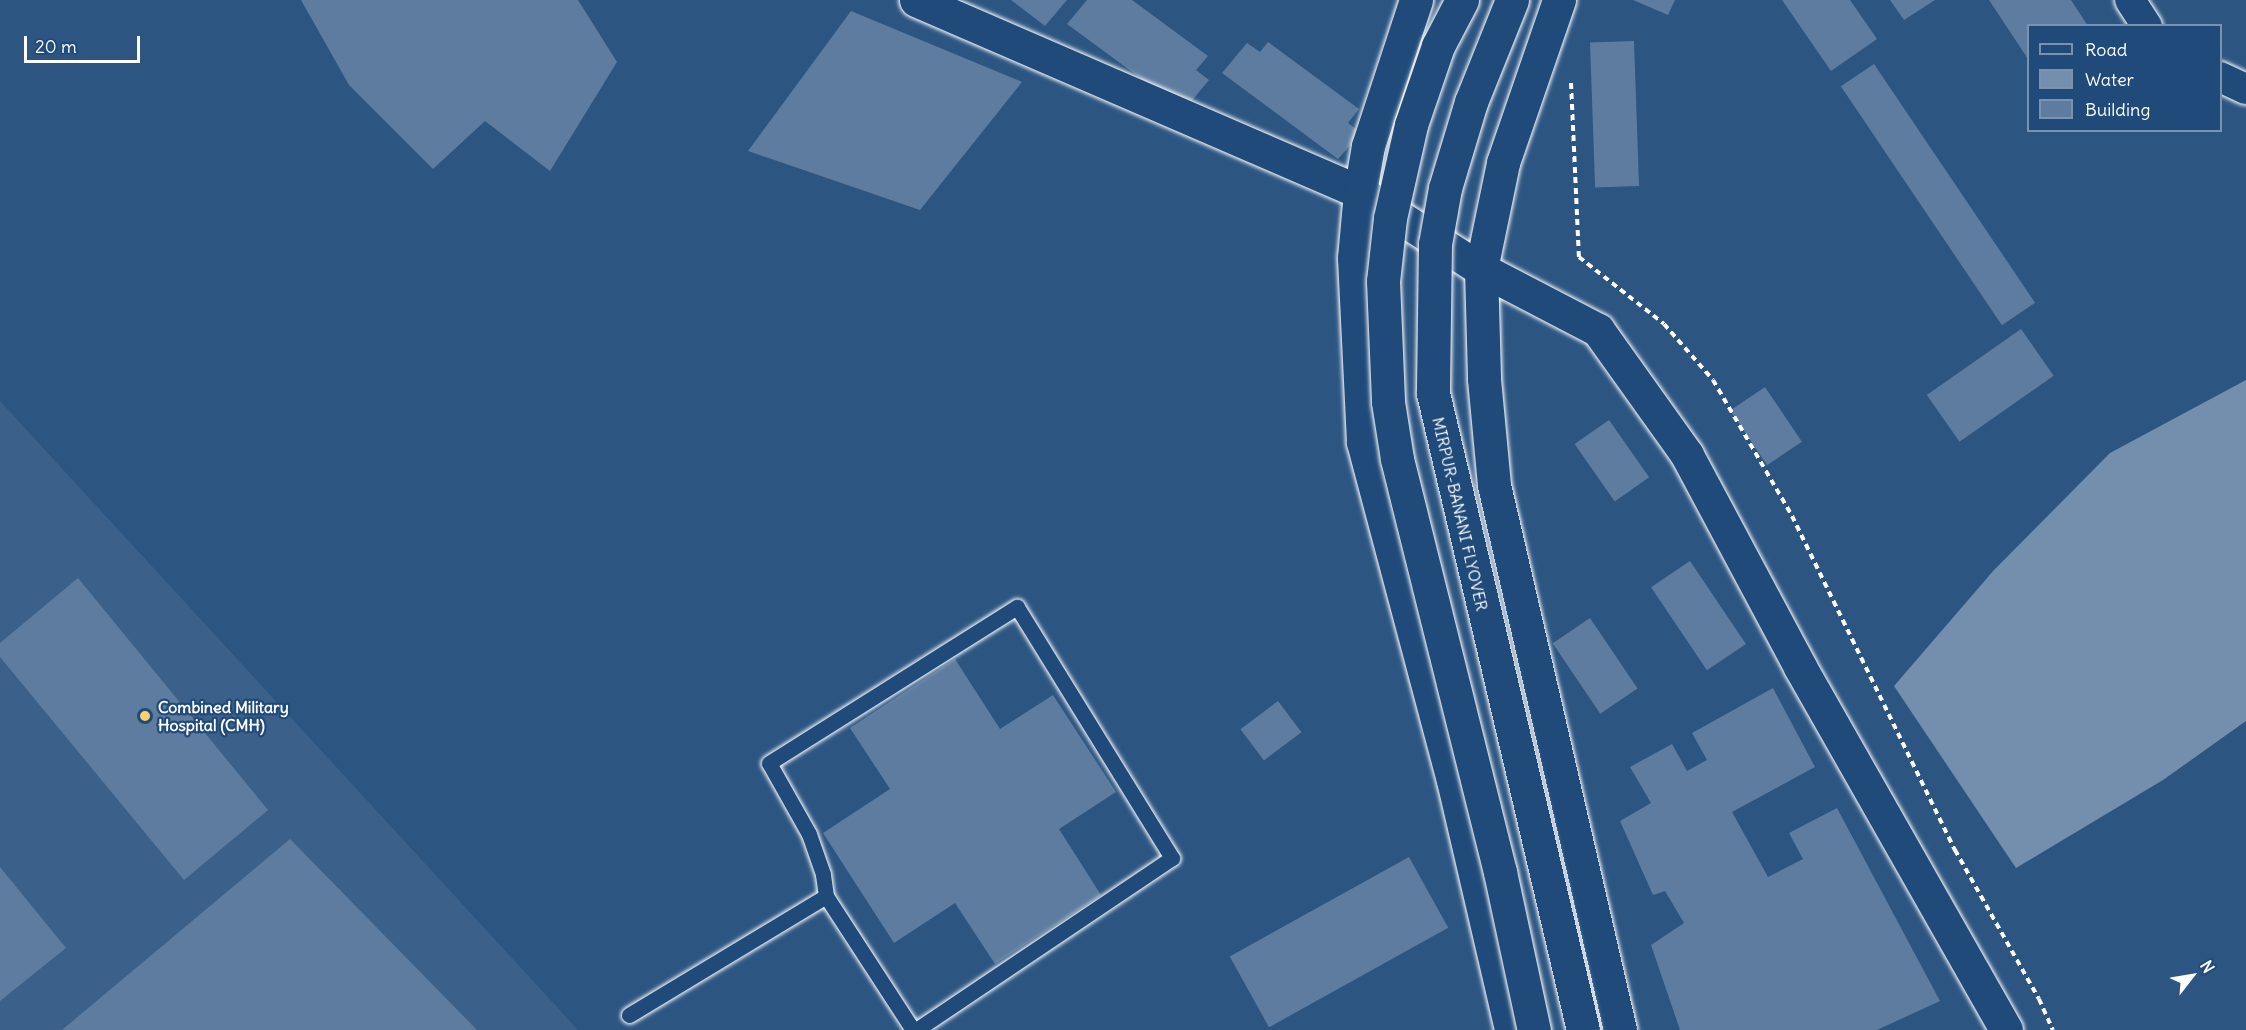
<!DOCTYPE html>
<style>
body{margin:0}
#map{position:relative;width:2246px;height:1030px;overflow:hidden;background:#2c5582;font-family:Delius,sans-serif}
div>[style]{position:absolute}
.built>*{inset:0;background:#3b618b}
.water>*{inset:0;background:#748fad}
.building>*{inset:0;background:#5e7c9f;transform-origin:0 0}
.path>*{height:4px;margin-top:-2px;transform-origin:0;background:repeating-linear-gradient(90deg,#fff 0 6px,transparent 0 10.5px)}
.roads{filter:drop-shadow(0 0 2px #fff) drop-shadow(0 0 2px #fff)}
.lane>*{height:15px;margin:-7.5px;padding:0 7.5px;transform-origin:7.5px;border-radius:7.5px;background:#1f4a7a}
.street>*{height:30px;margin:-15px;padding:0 15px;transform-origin:15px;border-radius:15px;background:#1f4a7a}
.secondary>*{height:33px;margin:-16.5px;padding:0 16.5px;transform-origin:16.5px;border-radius:16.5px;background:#1f4a7a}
.bridges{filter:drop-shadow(0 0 2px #fff) drop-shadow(0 0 2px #fff)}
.primary-bridge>*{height:33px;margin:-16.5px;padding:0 16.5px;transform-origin:16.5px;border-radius:16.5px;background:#1f4a7a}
.dots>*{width:16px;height:16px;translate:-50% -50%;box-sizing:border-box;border:3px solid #1f4a7a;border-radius:50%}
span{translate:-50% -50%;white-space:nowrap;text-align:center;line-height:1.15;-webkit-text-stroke:4.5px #1f4a7a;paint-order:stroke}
.street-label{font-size:16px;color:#fff}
.poi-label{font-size:16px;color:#fff;font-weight:700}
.left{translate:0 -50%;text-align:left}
.legend{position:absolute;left:2027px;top:24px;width:195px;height:108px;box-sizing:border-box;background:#1f4a7a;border:2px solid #7992af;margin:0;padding:8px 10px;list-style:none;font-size:18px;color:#fff}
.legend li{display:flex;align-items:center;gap:12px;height:30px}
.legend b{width:30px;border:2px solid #7992af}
.north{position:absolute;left:2162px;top:946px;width:60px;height:60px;-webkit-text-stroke:4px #1f4a7a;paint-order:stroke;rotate:59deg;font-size:16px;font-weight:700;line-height:24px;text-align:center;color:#fff}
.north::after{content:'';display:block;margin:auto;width:21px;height:27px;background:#fff;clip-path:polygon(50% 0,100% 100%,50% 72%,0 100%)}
.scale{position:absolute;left:24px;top:36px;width:116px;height:27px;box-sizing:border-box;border:3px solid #fff;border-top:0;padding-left:8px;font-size:18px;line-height:21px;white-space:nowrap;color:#fff;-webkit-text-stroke:4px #1f4a7a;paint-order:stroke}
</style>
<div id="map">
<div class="built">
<div style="clip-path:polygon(0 401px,578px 1030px,0 1030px)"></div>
</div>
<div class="water">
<div style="clip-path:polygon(2246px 380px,2246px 721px,2163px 780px,2016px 868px,1894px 686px,1994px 570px,2110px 453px)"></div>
</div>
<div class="building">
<div style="clip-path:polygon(301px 0,578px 0,617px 62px,550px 171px,485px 121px,433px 169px,349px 85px)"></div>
<div style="clip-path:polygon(1011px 0,1067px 0,1045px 26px)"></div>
<div style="clip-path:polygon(1087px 0,1132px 0,1208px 56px,1196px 70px,1209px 80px,1184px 110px,1067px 24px)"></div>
<div style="clip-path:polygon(1633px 0,1675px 0,1668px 15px)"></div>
<div style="clip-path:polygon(1782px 0,1850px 0,1877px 39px,1831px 71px)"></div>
<div style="clip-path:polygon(1890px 0,1935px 0,1904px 20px)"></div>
<div style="clip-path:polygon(1989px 0,2071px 0,2088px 26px,2028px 26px,2028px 59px)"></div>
<div style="clip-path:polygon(851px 11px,1022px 82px,920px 210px,748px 151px)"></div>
<div style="left:1634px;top:41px;width:145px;height:44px;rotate:88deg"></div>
<div style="clip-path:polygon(1268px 42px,1359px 109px,1348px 123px,1361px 133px,1338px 159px,1222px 73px,1247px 43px,1260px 52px)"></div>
<div style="left:1874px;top:64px;width:288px;height:40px;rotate:56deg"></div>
<div style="left:2021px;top:329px;width:57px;height:115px;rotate:55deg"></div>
<div style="left:1765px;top:387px;width:66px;height:42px;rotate:56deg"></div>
<div style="left:1609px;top:420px;width:70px;height:42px;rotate:55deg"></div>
<div style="left:1690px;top:561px;width:100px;height:47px;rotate:56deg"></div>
<div style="clip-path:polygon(78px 578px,268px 810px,184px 880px,0 657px,0 643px)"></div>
<div style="left:1590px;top:618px;width:85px;height:45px;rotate:56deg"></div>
<div style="clip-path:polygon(955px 659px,1000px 729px,1053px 695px,1116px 792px,1059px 829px,1101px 895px,995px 964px,955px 903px,894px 943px,823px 833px,890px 789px,850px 728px)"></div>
<div style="clip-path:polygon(1773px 688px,1815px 767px,1732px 812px,1768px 877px,1803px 859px,1789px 833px,1837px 808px,1940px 1001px,1877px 1030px,1680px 1030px,1651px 945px,1684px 923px,1665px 891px,1653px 895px,1620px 821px,1651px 803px,1630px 767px,1672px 744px,1687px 771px,1707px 760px,1692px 733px)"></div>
<div style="left:1278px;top:701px;width:39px;height:47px;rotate:53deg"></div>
<div style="clip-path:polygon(290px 839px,477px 1030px,62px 1030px)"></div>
<div style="left:1409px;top:857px;width:81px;height:205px;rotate:61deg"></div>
<div style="clip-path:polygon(0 867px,66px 948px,0 1001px)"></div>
</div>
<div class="path">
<div style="left:1571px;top:83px;width:174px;rotate:87.4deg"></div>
<div style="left:1579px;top:257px;width:108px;rotate:38.2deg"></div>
<div style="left:1664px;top:324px;width:74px;rotate:48.8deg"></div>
<div style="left:1713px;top:380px;width:157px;rotate:59.8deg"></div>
<div style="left:1792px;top:516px;width:372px;rotate:64deg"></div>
<div style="left:1955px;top:850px;width:171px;rotate:60.6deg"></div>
<div style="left:2039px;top:999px;width:34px;rotate:66deg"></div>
</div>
<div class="roads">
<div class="lane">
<div style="left:629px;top:1015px;width:230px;rotate:-31.1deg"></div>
<div style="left:913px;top:1030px;width:160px;rotate:-123deg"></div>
<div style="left:826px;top:896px;width:22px;rotate:-98deg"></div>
<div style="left:823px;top:874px;width:42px;rotate:-109.3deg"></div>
<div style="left:809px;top:834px;width:81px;rotate:-119.4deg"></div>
<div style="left:769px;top:763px;width:293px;rotate:-32.2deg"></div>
<div style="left:1017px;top:607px;width:295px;rotate:58.3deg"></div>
<div style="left:1172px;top:858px;width:308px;rotate:146.1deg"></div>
</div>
<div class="street">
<div style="left:2130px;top:0;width:31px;rotate:57deg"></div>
<div style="left:2220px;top:77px;width:29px;rotate:25deg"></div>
</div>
<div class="secondary">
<div style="left:916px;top:0;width:484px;rotate:23.4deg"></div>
<div style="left:1360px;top:192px;width:143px;rotate:32.5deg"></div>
<div style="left:1481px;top:269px;width:132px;rotate:27.5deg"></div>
<div style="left:1598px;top:330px;width:153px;rotate:54.5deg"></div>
<div style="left:1687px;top:455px;width:240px;rotate:61.9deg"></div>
<div style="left:1800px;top:667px;width:417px;rotate:60.4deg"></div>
<div style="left:1416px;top:0;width:154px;rotate:108.2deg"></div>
<div style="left:1368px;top:146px;width:47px;rotate:99.9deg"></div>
<div style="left:1360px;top:192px;width:66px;rotate:95.2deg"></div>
<div style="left:1354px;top:258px;width:184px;rotate:87.2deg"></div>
<div style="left:1363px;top:442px;width:350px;rotate:75.1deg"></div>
<div style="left:1453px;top:780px;width:257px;rotate:76.9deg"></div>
<div style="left:1559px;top:0;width:172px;rotate:109deg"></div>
<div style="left:1503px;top:163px;width:108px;rotate:101.7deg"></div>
<div style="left:1481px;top:269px;width:110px;rotate:88.4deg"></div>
<div style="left:1484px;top:379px;width:106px;rotate:84.6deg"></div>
<div style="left:1494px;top:485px;width:559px;rotate:76.98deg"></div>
</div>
</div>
<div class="bridges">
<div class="primary-bridge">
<div style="left:1462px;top:0;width:52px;rotate:117.6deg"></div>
<div style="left:1438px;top:46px;width:83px;rotate:108.9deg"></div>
<div style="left:1411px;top:125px;width:95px;rotate:102.7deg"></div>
<div style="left:1390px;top:218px;width:63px;rotate:96.3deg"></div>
<div style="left:1383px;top:281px;width:121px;rotate:87.6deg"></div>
<div style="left:1388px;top:402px;width:58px;rotate:81deg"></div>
<div style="left:1397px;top:459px;width:426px;rotate:76deg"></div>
<div style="left:1500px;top:872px;width:162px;rotate:77.9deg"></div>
<div style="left:1512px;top:0;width:110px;rotate:111.9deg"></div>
<div style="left:1471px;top:102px;width:90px;rotate:106.8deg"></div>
<div style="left:1445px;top:188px;width:57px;rotate:100.1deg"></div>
<div style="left:1435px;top:244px;width:149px;rotate:90.8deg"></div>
<div style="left:1433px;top:393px;width:654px;rotate:76.75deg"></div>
</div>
</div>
<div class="dots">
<div style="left:145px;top:716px;background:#ffd166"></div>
</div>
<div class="street-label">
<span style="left:1460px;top:514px;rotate:77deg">MIRPUR-BANANI FLYOVER</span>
</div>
<div class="poi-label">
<span class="left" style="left:158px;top:716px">Combined Military<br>Hospital (CMH)</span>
</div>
<ul class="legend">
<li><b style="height:8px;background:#1f4a7a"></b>Road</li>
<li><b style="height:16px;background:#748fad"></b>Water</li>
<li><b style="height:16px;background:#5e7c9f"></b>Building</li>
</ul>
<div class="north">N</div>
<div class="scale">20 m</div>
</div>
